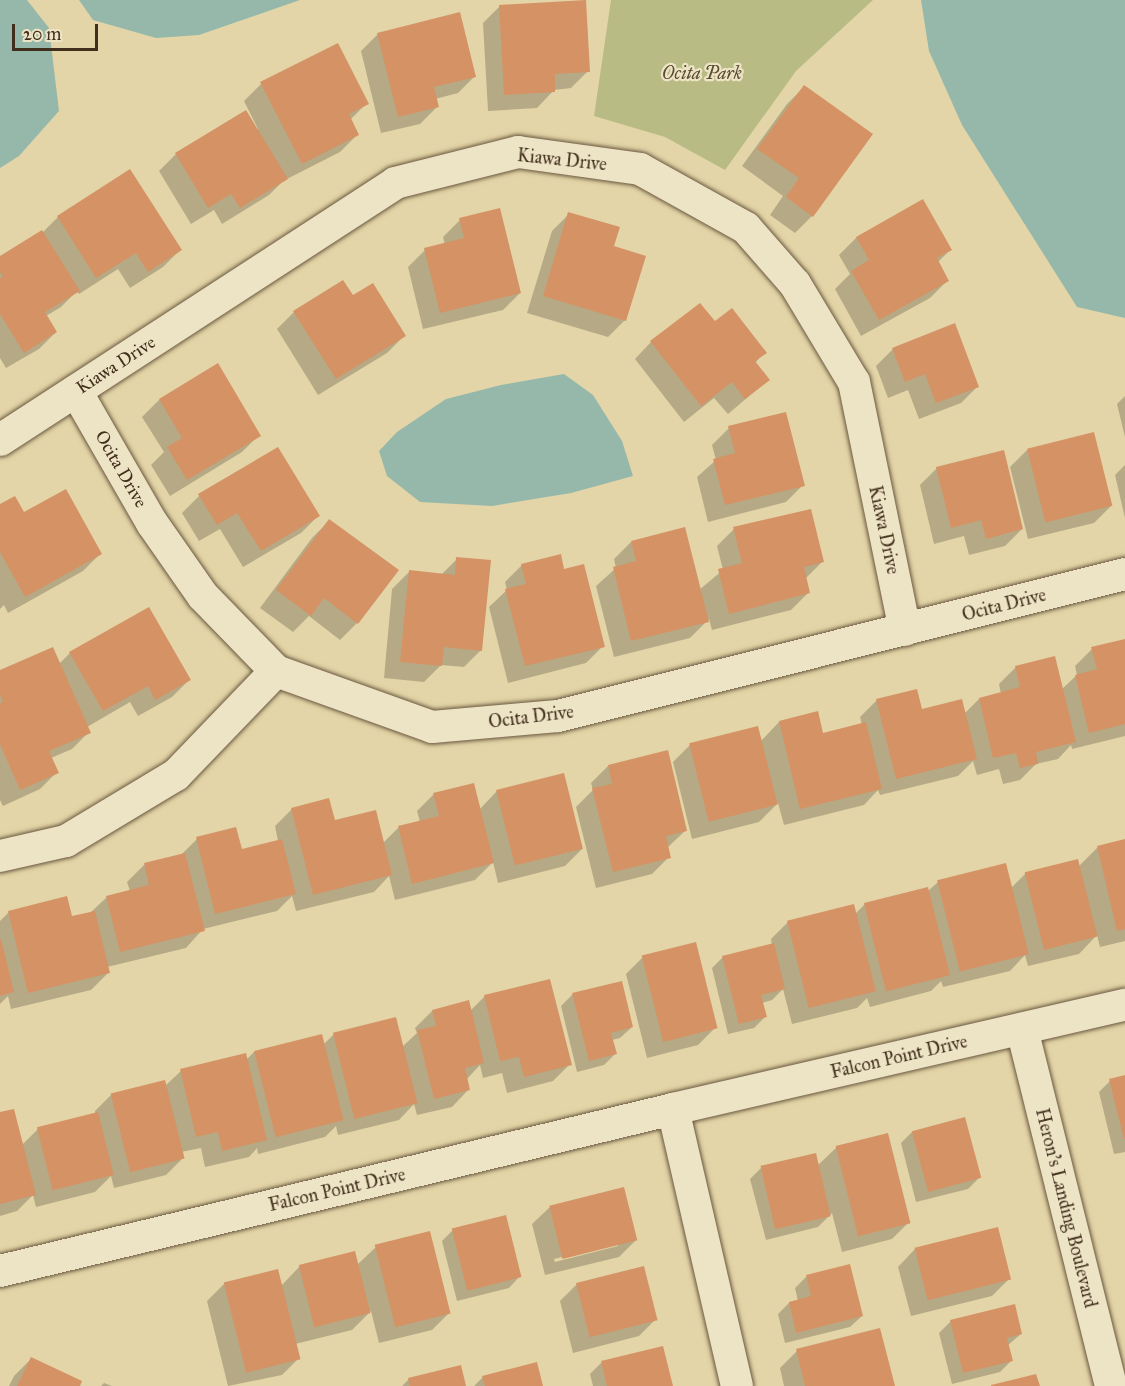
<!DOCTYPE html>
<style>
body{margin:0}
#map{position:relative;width:1125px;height:1386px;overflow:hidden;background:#e3d5a7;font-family:"IM FELL Great Primer",serif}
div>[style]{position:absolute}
.green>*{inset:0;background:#b8bc84}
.water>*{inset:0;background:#95b8ab}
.shadow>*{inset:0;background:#0003}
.building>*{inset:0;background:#d59265;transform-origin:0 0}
.roads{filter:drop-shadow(0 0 2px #6a583f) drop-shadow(0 0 2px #6a583f)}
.street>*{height:32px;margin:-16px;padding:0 16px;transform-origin:16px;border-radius:16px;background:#ede4c6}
span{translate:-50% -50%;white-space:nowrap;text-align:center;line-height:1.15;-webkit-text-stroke:4.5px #ede4c6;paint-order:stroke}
.park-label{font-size:18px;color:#594a31;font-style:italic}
.street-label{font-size:18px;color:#412e1c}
.scale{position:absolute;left:12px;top:24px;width:86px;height:27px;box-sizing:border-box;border:3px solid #412e1c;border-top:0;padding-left:8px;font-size:18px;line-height:21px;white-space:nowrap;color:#412e1c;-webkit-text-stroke:4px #ede4c6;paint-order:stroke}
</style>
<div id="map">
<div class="green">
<div style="clip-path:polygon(611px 0,873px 0,796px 71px,725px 170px,665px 137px,594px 116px)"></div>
</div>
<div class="water">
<div style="clip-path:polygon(0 0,27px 0,49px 28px,59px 111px,19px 156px,0 168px)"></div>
<div style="clip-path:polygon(79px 0,300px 0,199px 35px,156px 38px,93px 20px)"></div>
<div style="clip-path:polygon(921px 0,1125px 0,1125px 318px,1077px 307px,962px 125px,929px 51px)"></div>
<div style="clip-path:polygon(564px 374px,593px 395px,622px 441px,633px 476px,571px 493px,492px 506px,420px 502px,387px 476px,379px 451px,397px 432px,446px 399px,501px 385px)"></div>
</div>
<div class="shadow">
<div style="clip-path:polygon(500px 6px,588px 71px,571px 88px,554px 90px,537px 108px,488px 111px,483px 23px)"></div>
<div style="clip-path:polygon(378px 34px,475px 76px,458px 93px,435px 99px,437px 107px,420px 124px,381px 133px,361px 51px)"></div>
<div style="clip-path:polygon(261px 84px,367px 103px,350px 120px,357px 135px,340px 152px,283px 181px,269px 195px,222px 224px,214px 210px,191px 224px,159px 171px,176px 154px,258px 129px,244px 101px)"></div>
<div style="clip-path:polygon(804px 87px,812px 216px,795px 233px,770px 215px,783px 196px,742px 166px,787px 104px)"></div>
<div style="clip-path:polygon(923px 201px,950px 250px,937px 263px,947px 281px,930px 298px,861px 336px,835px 289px,850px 274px,839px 255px,856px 238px)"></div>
<div style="clip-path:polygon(569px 214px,625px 320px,608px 337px,527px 313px,552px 231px)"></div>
<div style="clip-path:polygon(58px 217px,180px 250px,163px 267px,130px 288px,118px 269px,79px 294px,77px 291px,61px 307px,46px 316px,56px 332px,39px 349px,6px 368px,0 358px,0 257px,42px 233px)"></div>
<div style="clip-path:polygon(460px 220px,520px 293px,503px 310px,423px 329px,408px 267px,425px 250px,445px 245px,443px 237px)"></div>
<div style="clip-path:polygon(294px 312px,404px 336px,387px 353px,318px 395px,277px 329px)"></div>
<div style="clip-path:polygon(714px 323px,765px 352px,755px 363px,768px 380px,728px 414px,714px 398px,684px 422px,635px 359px,651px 342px)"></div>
<div style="clip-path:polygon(893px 349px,978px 386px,961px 403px,919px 419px,908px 390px,888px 398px,876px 366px)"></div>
<div style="clip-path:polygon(217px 365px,259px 435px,242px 452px,170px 496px,151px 465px,164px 452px,142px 417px,159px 400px)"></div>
<div style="clip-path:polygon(1125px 396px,1125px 437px,1117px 404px)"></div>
<div style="clip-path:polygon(729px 428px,803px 485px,786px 502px,708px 522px,697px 477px,716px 460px,712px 445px)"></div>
<div style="clip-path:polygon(1027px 450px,1111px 506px,1094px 523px,1028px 539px,1010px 467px)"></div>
<div style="clip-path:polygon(1125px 465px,1125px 518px,1115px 475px)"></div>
<div style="clip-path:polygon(937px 468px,1022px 529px,1005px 546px,969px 555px,964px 536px,934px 544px,920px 485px)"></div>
<div style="clip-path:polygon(199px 496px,318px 516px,301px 533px,243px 567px,220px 529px,199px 541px,182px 513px)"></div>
<div style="clip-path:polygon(0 506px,24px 514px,100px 554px,83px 571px,8px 613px,4px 605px,0 609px)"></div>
<div style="clip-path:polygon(329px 521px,357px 623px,340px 640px,309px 616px,293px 632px,260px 608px,312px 538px)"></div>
<div style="clip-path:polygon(734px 529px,822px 562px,805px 579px,808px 593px,791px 610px,712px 630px,709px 619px,690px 638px,614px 657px,596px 586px,616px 568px,614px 559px,631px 542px,699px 590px,723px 570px,717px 546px)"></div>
<div style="clip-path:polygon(457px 559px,481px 650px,464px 667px,441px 665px,424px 682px,384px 678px,392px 589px,409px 572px,441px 575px)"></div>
<div style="clip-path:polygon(522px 565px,603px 646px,586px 663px,508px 683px,489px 607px,507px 590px,505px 582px)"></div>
<div style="clip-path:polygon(1125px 641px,1125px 736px,1072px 749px,1071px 745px,1058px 759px,1036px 764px,1020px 780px,1003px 784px,999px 769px,977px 775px,973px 761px,958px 776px,880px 795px,878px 790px,864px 805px,784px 825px,778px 803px,759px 822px,692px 839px,673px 762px,690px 745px,760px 742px,779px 722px,817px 713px,822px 735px,862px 725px,860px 717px,877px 700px,921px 711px,964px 714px,979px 699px,1001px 694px,999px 684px,1016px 667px,1062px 689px,1077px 675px,1075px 666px,1092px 649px)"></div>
<div style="clip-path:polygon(70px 653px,189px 680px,172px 697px,138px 716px,130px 702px,87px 727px,89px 732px,72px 749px,51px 758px,57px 772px,40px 789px,3px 806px,0 800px,0 672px,59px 664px)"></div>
<div style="clip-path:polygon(608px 766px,686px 830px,667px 848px,669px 857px,652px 874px,596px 888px,576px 807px,593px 790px,591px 783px)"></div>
<div style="clip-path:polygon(497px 791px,582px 849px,565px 866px,498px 883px,493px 862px,475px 880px,395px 900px,389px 876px,374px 892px,296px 911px,292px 896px,277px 911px,203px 929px,186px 948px,107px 967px,108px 973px,91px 990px,11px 1009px,8px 996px,0 1004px,0 921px,9px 912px,71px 918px,90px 913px,107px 897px,130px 891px,127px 882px,144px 865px,180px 856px,197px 839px,241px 851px,278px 841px,275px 826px,292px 809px,333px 822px,383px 843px,398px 828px,420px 822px,417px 811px,434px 794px,479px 810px)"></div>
<div style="clip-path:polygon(1125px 841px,1125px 941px,1100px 947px,1097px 935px,1079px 954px,1028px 966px,1025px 955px,1010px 971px,943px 987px,941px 981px,931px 991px,870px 1007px,867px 998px,857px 1008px,792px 1024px,783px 989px,772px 1000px,762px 1003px,765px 1017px,754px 1028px,728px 1034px,712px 968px,723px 957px,772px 945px,771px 939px,788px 922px,855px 914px,865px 904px,928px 891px,938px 882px,1010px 889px,1026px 873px,1078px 867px,1097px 848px)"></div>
<div style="clip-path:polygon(643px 957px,715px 1028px,698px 1045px,647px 1058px,626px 974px)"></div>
<div style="clip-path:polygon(621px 983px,632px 1027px,620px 1038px,612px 1040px,615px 1054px,604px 1065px,577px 1072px,561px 1006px,572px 995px)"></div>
<div style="clip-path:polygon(485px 996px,570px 1064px,553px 1081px,507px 1093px,502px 1073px,483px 1078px,480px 1065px,466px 1080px,469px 1089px,452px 1107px,417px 1115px,414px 1104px,399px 1120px,338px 1135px,336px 1126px,325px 1137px,258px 1154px,257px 1148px,249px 1157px,205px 1167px,201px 1148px,181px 1152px,183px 1158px,166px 1175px,114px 1188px,111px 1176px,95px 1192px,36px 1207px,33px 1195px,17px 1211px,0 1216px,0 1114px,22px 1145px,38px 1129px,95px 1114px,95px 1111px,112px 1094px,165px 1086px,181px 1071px,246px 1060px,254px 1052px,323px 1045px,334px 1034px,402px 1047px,417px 1033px,415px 1028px,432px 1011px,470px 1011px)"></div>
<div style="clip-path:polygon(1125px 1077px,1125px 1152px,1114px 1154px,1099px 1092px,1110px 1081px)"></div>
<div style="clip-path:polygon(913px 1131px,979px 1178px,968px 1189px,916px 1202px,901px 1143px)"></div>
<div style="clip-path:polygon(837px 1147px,909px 1222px,892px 1239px,842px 1252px,832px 1213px,818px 1227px,766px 1240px,750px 1179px,762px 1167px,817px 1166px)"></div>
<div style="clip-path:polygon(evenodd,550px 1207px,636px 1240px,619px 1257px,545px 1275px,532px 1224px,550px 1207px,618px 1243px,618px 1246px,555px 1262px,554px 1259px,618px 1243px)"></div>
<div style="clip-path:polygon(453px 1230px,520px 1276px,509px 1288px,457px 1301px,442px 1241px)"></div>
<div style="clip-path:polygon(376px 1247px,449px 1313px,432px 1330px,379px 1343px,371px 1311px,352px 1330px,295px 1344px,299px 1358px,282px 1375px,228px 1386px,207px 1301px,224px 1284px,281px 1286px,300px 1266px,357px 1265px)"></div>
<div style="clip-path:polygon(915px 1249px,1009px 1279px,992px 1296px,911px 1316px,898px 1267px)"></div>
<div style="clip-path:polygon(849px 1266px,862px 1316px,850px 1327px,785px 1343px,778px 1314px,789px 1303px,798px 1301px,795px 1288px,806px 1277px)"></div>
<div style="clip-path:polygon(577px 1284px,656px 1319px,639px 1336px,573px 1353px,560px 1301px)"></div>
<div style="clip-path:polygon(951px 1321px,1021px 1334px,1007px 1346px,1011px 1361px,1000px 1372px,952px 1384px,939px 1333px)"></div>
<div style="clip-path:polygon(662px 1347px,671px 1386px,593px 1386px,590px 1374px,601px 1363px)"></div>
<div style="clip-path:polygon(797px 1351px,893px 1386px,784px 1386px,780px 1368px)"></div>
<div style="clip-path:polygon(31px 1359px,78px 1386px,9px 1386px,14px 1376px)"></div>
<div style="clip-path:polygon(483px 1377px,541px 1386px,474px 1386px)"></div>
<div style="clip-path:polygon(409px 1379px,465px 1386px,402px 1386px)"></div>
<div style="clip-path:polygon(104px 1383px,112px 1386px,101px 1386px)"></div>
</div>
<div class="building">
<div style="clip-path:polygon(586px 0,590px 72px,555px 74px,555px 92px,504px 95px,499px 5px)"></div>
<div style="clip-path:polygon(460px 12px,476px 77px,434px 87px,439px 107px,398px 117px,377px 33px)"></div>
<div style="clip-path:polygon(338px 43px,369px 104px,349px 114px,359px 135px,302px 164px,260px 82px)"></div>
<div style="clip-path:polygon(804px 85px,873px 134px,813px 217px,786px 197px,799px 178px,757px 149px)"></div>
<div style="clip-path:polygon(246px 110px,288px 179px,240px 208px,231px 194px,208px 208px,175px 153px)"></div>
<div style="clip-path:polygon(130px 169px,182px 250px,148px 272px,136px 253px,96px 278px,57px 216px)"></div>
<div style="clip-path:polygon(923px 199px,952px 250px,937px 258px,949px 281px,879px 320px,851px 271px,869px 260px,856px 237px)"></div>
<div style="clip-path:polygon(500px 208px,521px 293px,440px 313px,424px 248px,464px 238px,459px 218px)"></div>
<div style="clip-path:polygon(568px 212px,620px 227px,614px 246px,646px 256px,626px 321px,543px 296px)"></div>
<div style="clip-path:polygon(42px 230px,80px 291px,45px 312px,57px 332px,24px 353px,0 314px,0 278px,3px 277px,0 272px,0 256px)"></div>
<div style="clip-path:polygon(343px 280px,353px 295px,373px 283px,406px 336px,336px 379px,293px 311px)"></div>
<div style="clip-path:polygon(700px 303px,715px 321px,732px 308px,767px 353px,755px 361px,770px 380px,745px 399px,732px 382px,701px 406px,650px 341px)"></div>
<div style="clip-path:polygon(955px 323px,979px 387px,936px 403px,925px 374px,905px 382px,892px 348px)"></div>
<div style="clip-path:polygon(218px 363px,261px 436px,187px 480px,167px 447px,182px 438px,159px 399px)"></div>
<div style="clip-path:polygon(786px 412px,805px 486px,725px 505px,713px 459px,735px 453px,728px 426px)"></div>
<div style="left:1094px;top:432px;width:76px;height:69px;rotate:76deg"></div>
<div style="clip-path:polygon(278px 447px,320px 516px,261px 551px,237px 513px,217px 525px,198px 494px)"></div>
<div style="clip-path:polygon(1004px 450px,1023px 529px,986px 539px,981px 520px,951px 528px,936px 467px)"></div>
<div style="clip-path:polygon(66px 489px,102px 554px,25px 597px,0 552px,0 504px,15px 496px,24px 512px)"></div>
<div style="clip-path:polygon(811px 509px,824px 562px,804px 567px,810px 593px,729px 614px,718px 569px,742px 563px,733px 527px)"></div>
<div style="clip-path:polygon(329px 519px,399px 570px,358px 624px,324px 598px,311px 616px,276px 590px)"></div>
<div style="clip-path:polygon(685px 527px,709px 622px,631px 641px,613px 567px,636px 561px,631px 541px)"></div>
<div style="clip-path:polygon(561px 554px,564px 569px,584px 564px,605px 647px,525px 666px,505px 589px,526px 584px,521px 564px)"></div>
<div style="clip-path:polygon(456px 557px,491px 560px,482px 651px,444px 647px,442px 666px,400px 662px,409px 570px,455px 575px)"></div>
<div style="clip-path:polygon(149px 607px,191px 680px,155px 700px,148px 686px,103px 711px,69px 652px)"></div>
<div style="clip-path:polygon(1125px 639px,1125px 724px,1089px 733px,1075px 675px,1097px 669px,1091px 647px)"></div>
<div style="clip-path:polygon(53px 647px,91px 733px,49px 751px,59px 773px,20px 790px,0 744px,0 703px,3px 702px,0 694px,0 670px)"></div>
<div style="clip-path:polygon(1055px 656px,1076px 742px,1036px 752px,1038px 764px,1020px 768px,1016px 753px,993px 758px,979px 698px,1020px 687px,1015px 666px)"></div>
<div style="clip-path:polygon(917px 689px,922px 709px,962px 699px,977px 759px,896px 779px,876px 699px)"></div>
<div style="clip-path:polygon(818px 711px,823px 733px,866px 722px,882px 789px,800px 809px,779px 721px)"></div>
<div style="left:758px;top:726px;width:81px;height:71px;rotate:76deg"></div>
<div style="clip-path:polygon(668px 750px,687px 831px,666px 836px,671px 858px,613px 872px,592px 788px,612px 784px,608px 765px)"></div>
<div style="left:564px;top:773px;width:78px;height:70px;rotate:76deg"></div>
<div style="clip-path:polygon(474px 783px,494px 863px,412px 884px,398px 826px,439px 816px,433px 793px)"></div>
<div style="clip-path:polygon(329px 798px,335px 820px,376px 810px,392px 875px,313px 895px,291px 808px)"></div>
<div style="clip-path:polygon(236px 827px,242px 849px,282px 839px,296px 894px,215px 914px,196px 837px)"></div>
<div style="clip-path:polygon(1125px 839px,1125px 929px,1117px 931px,1097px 846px)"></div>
<div style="clip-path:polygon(185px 853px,205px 931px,120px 952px,106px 896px,149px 885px,144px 863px)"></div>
<div style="left:1078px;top:859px;width:80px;height:55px;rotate:76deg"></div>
<div style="left:1006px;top:863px;width:94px;height:71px;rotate:76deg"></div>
<div style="left:928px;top:887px;width:91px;height:66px;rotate:76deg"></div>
<div style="clip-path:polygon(67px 896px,72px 916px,95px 911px,110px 973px,28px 993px,8px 911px)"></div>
<div style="left:854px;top:904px;width:90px;height:69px;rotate:76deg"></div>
<div style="clip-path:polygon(1px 939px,14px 992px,0 996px,0 940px)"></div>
<div style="left:696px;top:942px;width:89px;height:56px;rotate:76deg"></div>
<div style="clip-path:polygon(774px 943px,785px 989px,761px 995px,767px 1017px,739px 1024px,722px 956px)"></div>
<div style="clip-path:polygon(550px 979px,572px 1065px,524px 1077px,519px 1057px,500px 1061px,484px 995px)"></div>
<div style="clip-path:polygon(622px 981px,633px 1027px,611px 1033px,617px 1054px,589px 1061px,572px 993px)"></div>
<div style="clip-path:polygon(469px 1000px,484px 1063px,465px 1068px,470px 1090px,434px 1099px,417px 1030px,436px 1026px,432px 1010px)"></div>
<div style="left:396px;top:1017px;width:89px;height:65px;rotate:76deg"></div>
<div style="left:322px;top:1034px;width:89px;height:70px;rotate:76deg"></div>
<div style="clip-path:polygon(246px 1053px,267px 1140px,222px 1151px,218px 1132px,196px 1137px,180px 1069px)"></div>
<div style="clip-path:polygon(1125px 1075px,1125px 1139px,1124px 1139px,1109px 1079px)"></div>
<div style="left:165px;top:1080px;width:81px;height:56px;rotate:76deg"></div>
<div style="clip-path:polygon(14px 1109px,36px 1195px,0 1204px,0 1112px)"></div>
<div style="left:98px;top:1112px;width:65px;height:63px;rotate:76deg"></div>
<div style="left:965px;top:1117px;width:63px;height:55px;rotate:75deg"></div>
<div style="left:888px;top:1133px;width:93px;height:54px;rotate:76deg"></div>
<div style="left:816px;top:1153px;width:65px;height:57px;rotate:77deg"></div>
<div style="left:624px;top:1187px;width:55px;height:77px;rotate:76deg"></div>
<div style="left:506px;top:1215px;width:64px;height:56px;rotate:76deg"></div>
<div style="left:998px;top:1227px;width:54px;height:86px;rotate:76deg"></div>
<div style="left:430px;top:1231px;width:85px;height:57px;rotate:76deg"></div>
<div style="left:355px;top:1251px;width:64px;height:58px;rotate:76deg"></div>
<div style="clip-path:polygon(850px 1264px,863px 1316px,796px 1333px,789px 1302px,811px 1296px,806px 1275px)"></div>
<div style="left:644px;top:1266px;width:56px;height:70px;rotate:76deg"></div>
<div style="left:278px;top:1269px;width:93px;height:56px;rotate:76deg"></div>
<div style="clip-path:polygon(1015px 1304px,1022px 1334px,1007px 1338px,1013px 1361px,963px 1373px,950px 1320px)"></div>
<div style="clip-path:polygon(880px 1328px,895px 1386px,805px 1386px,796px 1349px)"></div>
<div style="clip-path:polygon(663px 1346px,673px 1386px,607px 1386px,601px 1361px)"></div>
<div style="clip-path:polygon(31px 1357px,82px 1381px,80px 1386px,17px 1386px)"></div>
<div style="clip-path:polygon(537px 1362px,543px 1386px,485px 1386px,482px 1376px)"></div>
<div style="clip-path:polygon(461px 1365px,466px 1386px,410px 1386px,408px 1378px)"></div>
<div style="clip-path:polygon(1036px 1374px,1040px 1386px,991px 1386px,991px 1385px)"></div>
</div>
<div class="roads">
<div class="street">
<div style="left:76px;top:391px;width:152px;rotate:60.1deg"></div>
<div style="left:152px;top:523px;width:89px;rotate:55.1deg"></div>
<div style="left:203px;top:596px;width:105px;rotate:45.8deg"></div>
<div style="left:276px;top:671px;width:166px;rotate:19.7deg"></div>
<div style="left:432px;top:727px;width:126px;rotate:-5deg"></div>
<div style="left:558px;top:716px;width:585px;rotate:-14.06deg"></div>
<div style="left:0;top:440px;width:471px;rotate:-33deg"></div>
<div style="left:395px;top:183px;width:127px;rotate:-14.1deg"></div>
<div style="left:518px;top:152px;width:123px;rotate:7.9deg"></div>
<div style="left:640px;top:169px;width:121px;rotate:29.1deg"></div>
<div style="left:746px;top:228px;width:74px;rotate:48.8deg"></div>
<div style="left:795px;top:284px;width:114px;rotate:59deg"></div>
<div style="left:854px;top:382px;width:253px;rotate:78.4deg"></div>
<div style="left:0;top:856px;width:68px;rotate:-12.8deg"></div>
<div style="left:66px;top:841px;width:128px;rotate:-31deg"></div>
<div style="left:176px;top:775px;width:144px;rotate:-46.1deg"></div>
<div style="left:1022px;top:1029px;width:368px;rotate:76deg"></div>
<div style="left:673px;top:1109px;width:284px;rotate:77deg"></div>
<div style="left:0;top:1271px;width:692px;rotate:-13.53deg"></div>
<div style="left:673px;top:1109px;width:464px;rotate:-13deg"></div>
</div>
</div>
<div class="park-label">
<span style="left:702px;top:73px">Ocita Park</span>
</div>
<div class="street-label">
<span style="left:562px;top:160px;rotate:6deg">Kiawa Drive</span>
<span style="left:116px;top:365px;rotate:-33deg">Kiawa Drive</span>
<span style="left:121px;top:469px;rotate:60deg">Ocita Drive</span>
<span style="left:884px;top:530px;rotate:78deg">Kiawa Drive</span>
<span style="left:1004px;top:605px;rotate:-14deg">Ocita Drive</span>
<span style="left:531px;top:717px;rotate:-7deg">Ocita Drive</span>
<span style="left:899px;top:1057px;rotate:-13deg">Falcon Point Drive</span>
<span style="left:337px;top:1190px;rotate:-13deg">Falcon Point Drive</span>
<span style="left:1066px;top:1208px;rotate:76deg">Heron's Landing Boulevard</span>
</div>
<div class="scale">20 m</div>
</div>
